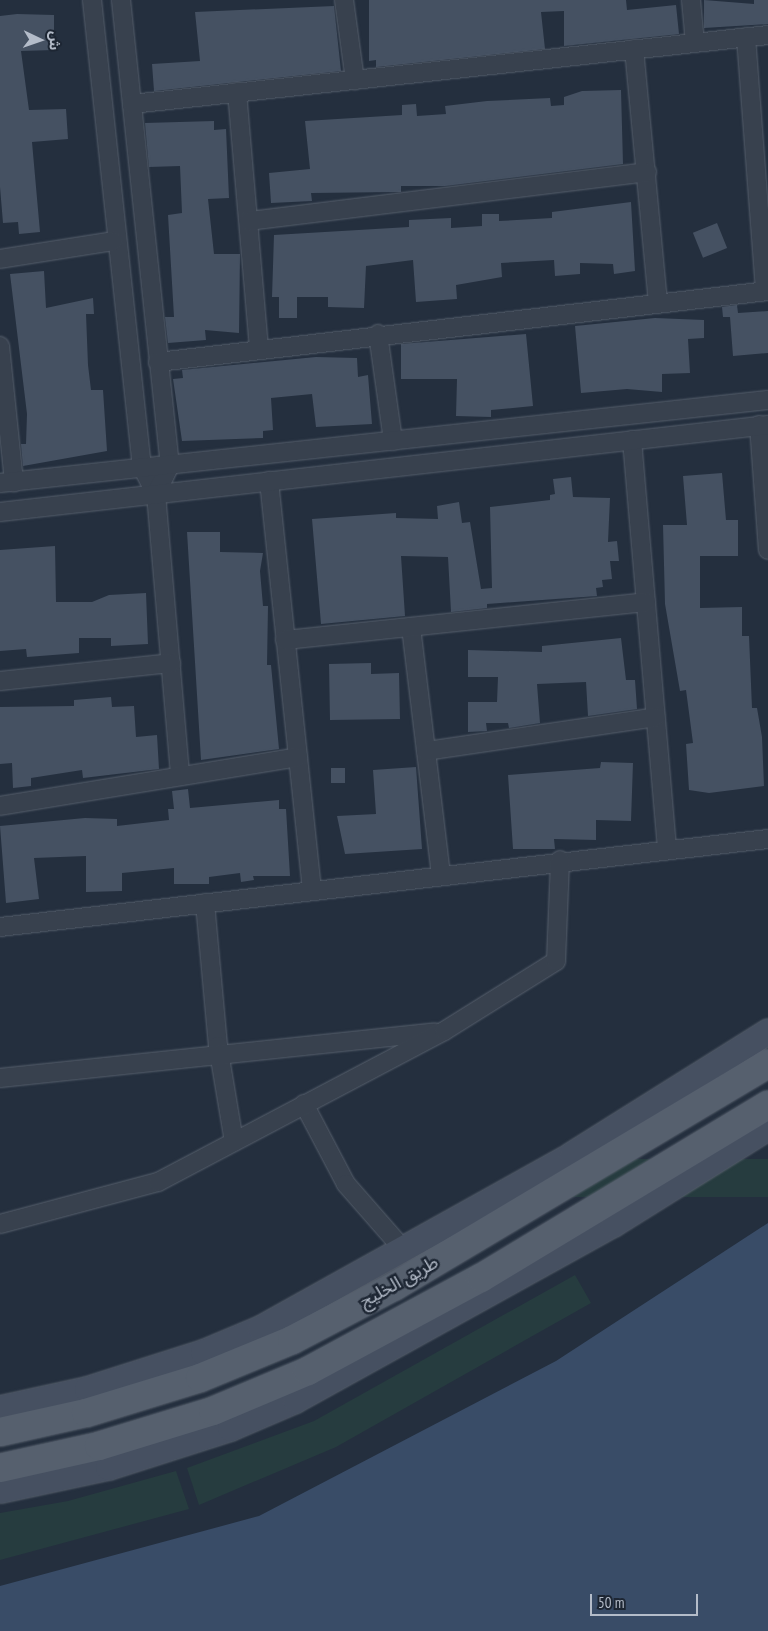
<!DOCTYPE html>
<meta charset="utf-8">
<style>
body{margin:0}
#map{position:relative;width:768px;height:1631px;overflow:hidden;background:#242f3e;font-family:"PT Sans Narrow","Noto Sans Arabic",sans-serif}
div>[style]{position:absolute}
.green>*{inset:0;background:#263c3f;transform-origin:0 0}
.water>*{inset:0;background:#394c67}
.building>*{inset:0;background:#455162;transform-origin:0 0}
.roads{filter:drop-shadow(0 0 1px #565f6c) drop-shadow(0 0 1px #565f6c)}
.street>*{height:18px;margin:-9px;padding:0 9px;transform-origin:9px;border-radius:9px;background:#38414e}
.secondary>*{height:25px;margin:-12.5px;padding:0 12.5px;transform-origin:12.5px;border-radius:12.5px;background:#465061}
.primary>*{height:28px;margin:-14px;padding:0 14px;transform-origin:14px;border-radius:14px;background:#56606e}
span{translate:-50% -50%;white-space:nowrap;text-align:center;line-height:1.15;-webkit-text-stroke:5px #1d2633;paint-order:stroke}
.street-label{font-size:18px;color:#b4bcc9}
.north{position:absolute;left:15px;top:15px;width:50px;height:50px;-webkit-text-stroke:4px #1d2633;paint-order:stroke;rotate:93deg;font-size:14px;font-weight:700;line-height:20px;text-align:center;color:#b4bcc9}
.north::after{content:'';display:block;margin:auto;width:18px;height:22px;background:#b4bcc9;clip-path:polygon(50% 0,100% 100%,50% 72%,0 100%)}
.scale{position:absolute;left:590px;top:1594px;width:108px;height:22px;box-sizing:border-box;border:2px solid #b4bcc9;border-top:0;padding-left:6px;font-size:15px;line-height:18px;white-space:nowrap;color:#b4bcc9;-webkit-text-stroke:4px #1d2633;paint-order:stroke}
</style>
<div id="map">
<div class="green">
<div style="left:768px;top:1159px;width:38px;height:216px;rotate:90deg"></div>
<div style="clip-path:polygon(575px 1275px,591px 1303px,336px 1447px,199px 1505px,187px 1468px,314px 1421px)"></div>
<div style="clip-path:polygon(176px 1471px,189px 1509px,0 1560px,0 1513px,68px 1501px)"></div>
</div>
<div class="water">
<div style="clip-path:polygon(768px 1223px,768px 1631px,0 1631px,0 1586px,259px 1516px,556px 1361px)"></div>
</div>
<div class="building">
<div style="clip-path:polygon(369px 0,626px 0,627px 10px,676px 5px,679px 34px,564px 46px,564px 11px,541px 12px,545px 49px,376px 67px,376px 60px,369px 61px)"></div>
<div style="clip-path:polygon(704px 0,754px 4px,754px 0,768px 0,768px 24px,704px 28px)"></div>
<div style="clip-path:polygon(334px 6px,341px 71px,154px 91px,152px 64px,200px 61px,195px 12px)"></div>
<div style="clip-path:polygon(17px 14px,54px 15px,54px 50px,21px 51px,29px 110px,66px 109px,68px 139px,32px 142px,40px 232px,19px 234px,18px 222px,3px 223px,0 187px,0 16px)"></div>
<div style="clip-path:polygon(621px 90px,623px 164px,445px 186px,401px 186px,401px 192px,396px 192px,311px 193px,312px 201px,271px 203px,269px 173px,310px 169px,305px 121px,402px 115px,402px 105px,416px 104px,417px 116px,446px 114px,445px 106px,487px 101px,550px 98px,551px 106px,564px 105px,564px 97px,582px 91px)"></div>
<div style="clip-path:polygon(214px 121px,214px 130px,226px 129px,229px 198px,208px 199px,214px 254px,240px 254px,239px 333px,205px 330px,206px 340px,168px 343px,165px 317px,174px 317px,168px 215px,182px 213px,180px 166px,149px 167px,145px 123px)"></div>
<div style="clip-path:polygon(631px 202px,635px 271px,614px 274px,613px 264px,580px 263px,580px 274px,555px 276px,554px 260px,501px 263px,502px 277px,456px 285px,457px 299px,416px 302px,413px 260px,366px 266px,364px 308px,328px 307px,328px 297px,297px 297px,297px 318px,279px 318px,279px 297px,272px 297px,274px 235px,409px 227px,409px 220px,451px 218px,451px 228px,482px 226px,482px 214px,499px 214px,499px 221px,552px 218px,552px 212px)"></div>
<div style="left:717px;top:223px;width:27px;height:26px;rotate:68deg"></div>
<div style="clip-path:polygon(44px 271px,46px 308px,93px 298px,94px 314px,86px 314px,88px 365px,91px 390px,103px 390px,107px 451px,23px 466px,21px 444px,26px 444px,27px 414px,10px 274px)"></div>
<div style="clip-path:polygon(737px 305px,738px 313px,768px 311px,768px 353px,733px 356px,730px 317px,723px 317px,722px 307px)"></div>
<div style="clip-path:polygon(655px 318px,704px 320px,704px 338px,688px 339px,690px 373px,662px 374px,662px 392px,627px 389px,581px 393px,575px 326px)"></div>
<div style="clip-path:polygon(526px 334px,533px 406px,491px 410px,491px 417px,456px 416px,457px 379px,401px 379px,401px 344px)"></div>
<div style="clip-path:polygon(316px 357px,357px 358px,358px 377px,368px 375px,372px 424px,316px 427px,312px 394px,271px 398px,273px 430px,263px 431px,263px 438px,182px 441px,173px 379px,183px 378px,182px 370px)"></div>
<div style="clip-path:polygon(722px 473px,726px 520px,738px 520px,738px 556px,700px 556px,700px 608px,742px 607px,742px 636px,749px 636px,752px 708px,757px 708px,762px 737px,764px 786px,709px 793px,689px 790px,686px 744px,693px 743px,686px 690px,680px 691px,665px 604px,663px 525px,687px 525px,683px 476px)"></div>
<div style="clip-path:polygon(571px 477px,573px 497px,610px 498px,608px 542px,617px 541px,619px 561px,610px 561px,612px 579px,602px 580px,603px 587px,596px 588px,597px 596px,487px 604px,487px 608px,451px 612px,448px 557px,401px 556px,405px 616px,321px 624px,312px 519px,396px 513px,396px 518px,438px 519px,437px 506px,459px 502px,462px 523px,470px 522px,481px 589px,492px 588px,490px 507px,550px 500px,550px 495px,555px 494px,553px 479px)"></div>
<div style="clip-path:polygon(187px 532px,220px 532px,220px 552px,263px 553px,260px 571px,263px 606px,268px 606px,267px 665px,271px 665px,279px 749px,201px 760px)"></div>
<div style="clip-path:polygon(55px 546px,56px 602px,92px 602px,109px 595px,146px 593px,148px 644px,111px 646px,111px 638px,79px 638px,79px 653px,27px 657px,26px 649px,0 651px,0 550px)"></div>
<div style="clip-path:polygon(621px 638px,626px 680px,635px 680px,637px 709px,588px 716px,586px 682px,537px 684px,540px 723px,509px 728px,508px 723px,486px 723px,487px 731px,468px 732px,468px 702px,497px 702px,498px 677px,468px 677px,468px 650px,542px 652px,542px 646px)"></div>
<div style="clip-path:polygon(371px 663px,371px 674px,399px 673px,400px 719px,330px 720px,329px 664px)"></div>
<div style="clip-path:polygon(111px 697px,112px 707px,134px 706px,136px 737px,157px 735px,159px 769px,83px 778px,82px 770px,31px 778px,31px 786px,13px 788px,12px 763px,0 764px,0 707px,74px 706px,74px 700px)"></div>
<div style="clip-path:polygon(601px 762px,633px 763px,631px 821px,596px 820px,596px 840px,554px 839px,555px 849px,513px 849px,508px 775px,600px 768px)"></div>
<div style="clip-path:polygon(416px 767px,422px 849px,345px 854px,337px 816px,376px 814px,373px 770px)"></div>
<div style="left:331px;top:768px;width:14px;height:15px"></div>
<div style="clip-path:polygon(188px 789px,190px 808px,279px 800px,279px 809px,286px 809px,290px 876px,253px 876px,254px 880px,241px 882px,240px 873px,209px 877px,209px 884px,174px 884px,174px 868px,122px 873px,122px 891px,86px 892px,86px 856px,34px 858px,39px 899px,6px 903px,0 826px,85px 818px,117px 819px,117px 826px,169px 820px,168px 809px,174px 809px,172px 791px)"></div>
</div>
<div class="roads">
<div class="street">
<div style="left:92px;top:0;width:470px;rotate:83.9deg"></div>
<div style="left:142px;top:467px;width:30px;rotate:63deg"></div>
<div style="left:156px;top:494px;width:283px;rotate:85.1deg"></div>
<div style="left:121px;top:0;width:468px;rotate:84deg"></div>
<div style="left:170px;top:465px;width:32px;rotate:116deg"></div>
<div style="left:344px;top:0;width:81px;rotate:82.2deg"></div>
<div style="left:691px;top:0;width:43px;rotate:84.7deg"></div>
<div style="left:746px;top:37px;width:255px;rotate:85.7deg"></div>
<div style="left:634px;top:49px;width:255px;rotate:84.6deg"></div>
<div style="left:237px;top:92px;width:257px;rotate:85.1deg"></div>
<div style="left:132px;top:104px;width:640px;rotate:-6.19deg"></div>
<div style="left:249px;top:221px;width:401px;rotate:-7deg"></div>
<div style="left:0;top:259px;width:115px;rotate:-9deg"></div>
<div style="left:378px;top:334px;width:108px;rotate:82deg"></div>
<div style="left:0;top:346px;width:137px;rotate:84.1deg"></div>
<div style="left:158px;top:362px;width:614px;rotate:-6.64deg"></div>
<div style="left:759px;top:425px;width:125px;rotate:85.9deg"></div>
<div style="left:632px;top:440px;width:409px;rotate:85.1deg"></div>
<div style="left:269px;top:481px;width:411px;rotate:84deg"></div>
<div style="left:0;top:483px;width:772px;rotate:-6.17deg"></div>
<div style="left:0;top:512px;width:773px;rotate:-6.46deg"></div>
<div style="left:411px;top:627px;width:250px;rotate:83.1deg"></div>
<div style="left:285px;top:640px;width:363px;rotate:-6deg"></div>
<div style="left:0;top:681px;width:172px;rotate:-6deg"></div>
<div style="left:426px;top:751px;width:232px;rotate:-8.4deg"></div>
<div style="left:0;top:806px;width:302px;rotate:-9.3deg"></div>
<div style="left:205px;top:903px;width:144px;rotate:84.8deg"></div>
<div style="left:218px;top:1046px;width:97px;rotate:80.5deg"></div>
<div style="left:0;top:927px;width:773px;rotate:-6.54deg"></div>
<div style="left:0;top:1078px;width:437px;rotate:-6deg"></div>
<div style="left:304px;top:1104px;width:90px;rotate:62.3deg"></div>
<div style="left:346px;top:1184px;width:86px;rotate:48.8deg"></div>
<div style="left:0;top:1224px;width:163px;rotate:-14.9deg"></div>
<div style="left:158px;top:1182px;width:323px;rotate:-27.8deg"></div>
<div style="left:444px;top:1031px;width:132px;rotate:-32deg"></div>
<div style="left:556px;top:961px;width:101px;rotate:-87.7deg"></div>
</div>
<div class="secondary">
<div style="left:0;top:1408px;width:89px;rotate:-12.3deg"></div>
<div style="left:87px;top:1389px;width:122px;rotate:-17.7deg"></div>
<div style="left:203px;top:1352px;width:62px;rotate:-22.8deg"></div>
<div style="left:260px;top:1328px;width:357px;rotate:-29.1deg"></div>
<div style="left:572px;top:1154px;width:231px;rotate:-32.1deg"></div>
<div style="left:0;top:1490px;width:110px;rotate:-12deg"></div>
<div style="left:108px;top:1467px;width:128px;rotate:-17.7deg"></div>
<div style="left:230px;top:1428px;width:71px;rotate:-23.3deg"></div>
<div style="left:295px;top:1400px;width:363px;rotate:-29deg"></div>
<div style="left:613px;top:1224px;width:183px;rotate:-32deg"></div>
</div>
<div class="primary">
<div style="left:0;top:1432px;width:88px;rotate:-12.5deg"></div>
<div style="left:86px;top:1413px;width:119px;rotate:-17.1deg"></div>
<div style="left:200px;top:1378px;width:100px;rotate:-22.4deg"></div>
<div style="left:292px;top:1340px;width:116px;rotate:-27.7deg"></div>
<div style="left:395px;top:1286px;width:434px;rotate:-30.8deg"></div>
<div style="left:0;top:1468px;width:101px;rotate:-12.5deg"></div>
<div style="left:99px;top:1446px;width:119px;rotate:-17.1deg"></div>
<div style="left:213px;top:1411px;width:103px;rotate:-22.8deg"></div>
<div style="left:308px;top:1371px;width:196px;rotate:-28.3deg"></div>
<div style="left:481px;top:1278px;width:335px;rotate:-31.1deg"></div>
</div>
</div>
<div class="street-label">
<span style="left:399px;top:1282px;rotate:-29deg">طريق الخليج</span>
</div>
<div class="north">ش</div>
<div class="scale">50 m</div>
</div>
